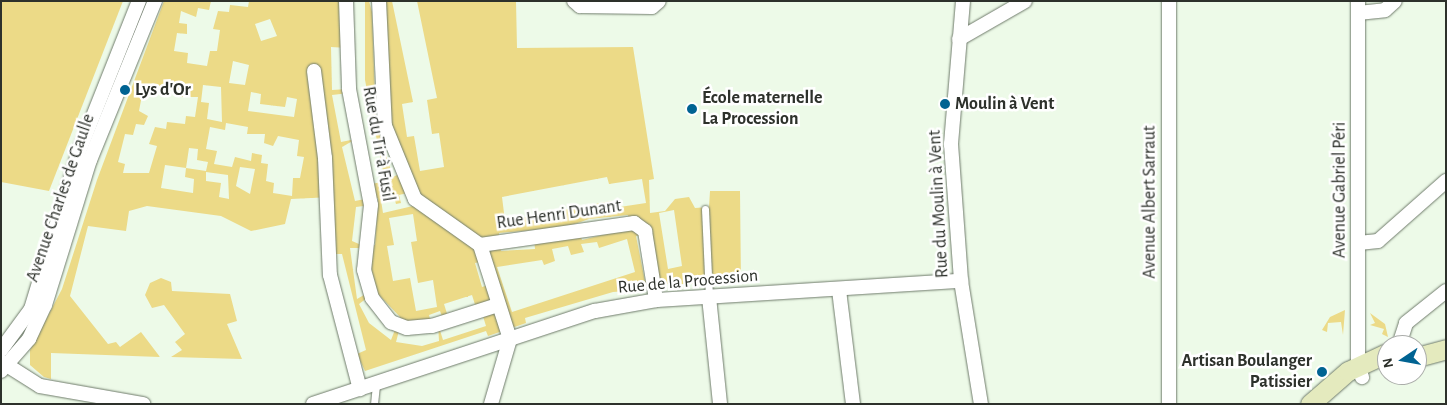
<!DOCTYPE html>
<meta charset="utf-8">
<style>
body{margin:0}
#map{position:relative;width:1447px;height:405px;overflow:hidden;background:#edfae8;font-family:"Alegreya Sans",sans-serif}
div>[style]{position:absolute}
.green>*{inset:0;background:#ecda87}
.roads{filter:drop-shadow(0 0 1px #6f7b6b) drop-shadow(0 0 1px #6f7b6b)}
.lane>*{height:7px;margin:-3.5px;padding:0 3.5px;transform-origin:3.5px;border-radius:3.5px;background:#fff}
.street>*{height:14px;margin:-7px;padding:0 7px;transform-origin:7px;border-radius:7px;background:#fff}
.secondary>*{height:19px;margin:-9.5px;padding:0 9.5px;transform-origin:9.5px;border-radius:9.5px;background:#e4eabe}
.dots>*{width:14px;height:14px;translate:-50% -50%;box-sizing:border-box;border:2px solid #fff;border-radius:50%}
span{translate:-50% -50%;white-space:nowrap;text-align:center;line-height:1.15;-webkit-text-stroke:5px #fff;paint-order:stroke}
.poi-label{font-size:18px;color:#2d312b;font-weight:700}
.left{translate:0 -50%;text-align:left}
.right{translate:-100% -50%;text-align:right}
.street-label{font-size:18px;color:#2d312b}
.frame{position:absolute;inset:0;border:2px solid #2d312b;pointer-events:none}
.north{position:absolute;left:1377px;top:335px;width:50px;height:50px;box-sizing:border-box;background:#fff;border:1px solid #abadaa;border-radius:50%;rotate:258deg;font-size:14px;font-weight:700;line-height:20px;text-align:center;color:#2d312b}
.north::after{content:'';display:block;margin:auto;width:18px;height:22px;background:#006392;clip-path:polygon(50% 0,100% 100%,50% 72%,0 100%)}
</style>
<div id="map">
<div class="green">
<div style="clip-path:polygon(1px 1px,123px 1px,49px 191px,1px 182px)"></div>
<div style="clip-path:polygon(evenodd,164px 1px,211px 1px,209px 10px,198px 8px,196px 17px,181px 11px,179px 23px,187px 24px,187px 34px,177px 33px,174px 51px,188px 53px,187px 63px,207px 66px,210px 51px,217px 51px,220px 30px,213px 29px,218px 11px,229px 12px,230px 5px,248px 7px,249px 1px,346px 1px,349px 93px,332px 95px,341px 142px,356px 139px,342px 147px,355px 201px,370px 198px,368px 185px,385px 181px,365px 80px,365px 1px,369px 1px,372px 12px,376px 123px,393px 177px,401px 173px,385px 126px,379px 1px,392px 1px,413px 102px,402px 104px,407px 137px,414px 136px,420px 171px,444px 167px,439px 133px,432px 134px,427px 100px,437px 98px,417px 1px,516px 1px,517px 48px,633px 47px,654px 179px,649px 180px,650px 213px,665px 211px,675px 199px,689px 197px,695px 208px,709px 207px,710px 191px,740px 191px,741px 284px,642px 284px,641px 290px,613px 292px,525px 318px,526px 323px,488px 336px,486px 331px,365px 371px,357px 354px,366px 350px,342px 254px,335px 254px,331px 197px,291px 199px,285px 224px,251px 231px,221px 216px,147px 206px,129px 211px,126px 231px,88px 226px,70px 296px,108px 344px,116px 342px,120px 347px,141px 332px,160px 357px,51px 353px,51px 379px,44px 377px,30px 365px,30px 350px,62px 289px,97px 180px,164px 1px,270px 19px,277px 36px,261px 41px,255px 24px,270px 19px,164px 1px,331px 47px,348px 48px,348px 89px,332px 90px,331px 47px,164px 1px,233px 61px,249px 65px,245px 85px,229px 83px,233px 61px,164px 1px,203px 85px,221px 87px,222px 122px,207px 119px,209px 103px,201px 102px,203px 85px,164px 1px,159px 86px,181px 90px,180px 97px,198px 97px,195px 117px,186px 116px,185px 124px,167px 122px,166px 129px,155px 127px,149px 144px,157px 146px,149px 173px,123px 173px,125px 164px,118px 162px,125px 134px,133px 135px,136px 124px,144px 125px,148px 116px,139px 111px,143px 90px,158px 93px,159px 86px,164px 1px,251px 92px,261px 94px,260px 104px,285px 107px,287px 97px,297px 99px,294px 117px,248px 111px,251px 92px,164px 1px,226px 123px,248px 127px,247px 134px,265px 134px,264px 143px,273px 146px,278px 136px,299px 140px,297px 156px,304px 157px,300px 178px,293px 178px,292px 196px,273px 193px,274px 183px,266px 181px,268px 164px,261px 163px,262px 155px,252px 153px,251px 161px,235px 157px,232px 167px,214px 164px,217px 151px,206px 149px,210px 127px,225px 130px,226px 123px,164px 1px,189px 148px,198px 149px,197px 160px,208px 162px,206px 171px,186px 168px,189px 148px,164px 1px,165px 165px,186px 168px,185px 177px,194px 179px,193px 193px,161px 188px,165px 165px,164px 1px,240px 167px,255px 169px,250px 194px,236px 186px,240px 167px,164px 1px,206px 172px,228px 175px,229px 199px,219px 197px,221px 183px,206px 181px,206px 172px,164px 1px,607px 177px,609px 184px,642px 179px,646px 203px,613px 208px,611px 201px,505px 221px,502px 197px,607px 177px,164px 1px,393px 193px,396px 204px,401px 203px,399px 195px,407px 193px,413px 206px,383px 213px,381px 200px,393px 193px,164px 1px,378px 198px,375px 245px,366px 247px,352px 241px,356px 207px,371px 205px,371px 200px,378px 198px,164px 1px,674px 210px,682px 266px,668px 269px,659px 213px,674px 210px,164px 1px,413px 214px,417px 241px,411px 242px,418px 283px,433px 280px,437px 307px,416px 311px,410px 278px,393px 281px,387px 246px,394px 245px,389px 218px,413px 214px,164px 1px,628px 215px,627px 223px,613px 223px,614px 232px,582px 240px,579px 231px,570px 233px,569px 226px,589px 219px,628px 215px,164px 1px,558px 228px,559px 236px,534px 239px,535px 249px,501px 251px,499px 233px,558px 228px,164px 1px,646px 234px,654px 279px,645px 281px,636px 236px,646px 234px,164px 1px,627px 239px,635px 272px,512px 312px,497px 267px,542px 260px,544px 265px,555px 261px,552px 249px,568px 246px,571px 255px,584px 252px,581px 244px,597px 242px,599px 248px,627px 239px,164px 1px,350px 248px,365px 248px,373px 254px,371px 267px,376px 288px,357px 299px,350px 248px,164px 1px,485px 261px,492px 284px,482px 287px,475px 263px,485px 261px,164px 1px,371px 295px,379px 295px,400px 317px,391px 340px,369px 323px,359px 304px,371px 295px,164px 1px,472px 295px,477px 311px,449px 320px,444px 304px,472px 295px,164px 1px,481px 310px,486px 326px,443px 340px,438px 324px,439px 341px,422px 346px,396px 342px,400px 327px,432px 326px,429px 315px,440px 311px,444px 322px,481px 310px)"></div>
<div style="clip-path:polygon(161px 278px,171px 282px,172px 291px,230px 294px,237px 321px,227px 324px,242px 359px,171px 357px,182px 350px,175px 342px,185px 334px,164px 305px,152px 308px,145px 295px,150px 283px)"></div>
<div style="clip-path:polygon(1345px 310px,1343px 335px,1341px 322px,1328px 323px,1327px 332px,1322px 330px,1330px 317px)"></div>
<div style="clip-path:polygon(1370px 313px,1385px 324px,1388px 337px,1382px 334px,1384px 329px,1370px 325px,1375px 323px)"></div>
</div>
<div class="roads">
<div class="lane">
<div style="left:705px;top:209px;width:88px;rotate:87.4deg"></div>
<div style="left:374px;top:404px;width:20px;rotate:-84deg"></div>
</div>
<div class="street">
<div style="left:346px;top:1px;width:88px;rotate:88deg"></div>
<div style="left:349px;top:89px;width:118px;rotate:79.3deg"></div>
<div style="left:371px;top:205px;width:65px;rotate:96.1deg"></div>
<div style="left:364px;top:270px;width:29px;rotate:74deg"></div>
<div style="left:372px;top:298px;width:31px;rotate:52deg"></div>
<div style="left:391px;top:322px;width:17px;rotate:21deg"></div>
<div style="left:407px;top:328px;width:25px;rotate:-5deg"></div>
<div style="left:432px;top:326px;width:69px;rotate:-17.7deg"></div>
<div style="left:379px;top:1px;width:125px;rotate:87.3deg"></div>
<div style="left:385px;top:126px;width:79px;rotate:67.7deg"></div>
<div style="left:415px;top:199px;width:80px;rotate:35.3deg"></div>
<div style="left:480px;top:245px;width:156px;rotate:-8.1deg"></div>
<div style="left:634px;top:223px;width:14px;rotate:36deg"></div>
<div style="left:645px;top:231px;width:70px;rotate:80.9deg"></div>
<div style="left:574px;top:1px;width:8px;rotate:40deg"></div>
<div style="left:580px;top:6px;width:72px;rotate:0.8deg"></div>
<div style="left:652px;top:7px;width:9px;rotate:-41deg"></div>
<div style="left:963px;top:1px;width:144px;rotate:94.8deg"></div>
<div style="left:951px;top:144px;width:137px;rotate:85.8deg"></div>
<div style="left:961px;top:281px;width:125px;rotate:80.8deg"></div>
<div style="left:1358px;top:1px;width:365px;rotate:90deg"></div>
<div style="left:1358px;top:366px;width:12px;rotate:70deg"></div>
<div style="left:1358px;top:13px;width:27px;rotate:-6deg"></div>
<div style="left:1385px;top:10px;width:13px;rotate:-42deg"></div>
<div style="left:959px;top:39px;width:76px;rotate:-29.9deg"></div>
<div style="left:314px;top:71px;width:88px;rotate:82.8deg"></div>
<div style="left:325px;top:158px;width:117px;rotate:87.6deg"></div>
<div style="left:330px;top:275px;width:118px;rotate:75.3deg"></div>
<div style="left:1359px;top:243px;width:19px;rotate:-6deg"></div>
<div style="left:1378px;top:241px;width:91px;rotate:-41.4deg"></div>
<div style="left:480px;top:245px;width:99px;rotate:72.3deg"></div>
<div style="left:510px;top:339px;width:68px;rotate:106.3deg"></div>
<div style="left:839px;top:290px;width:115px;rotate:83deg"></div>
<div style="left:709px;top:297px;width:108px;rotate:84.1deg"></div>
<div style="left:1399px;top:345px;width:23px;rotate:-72deg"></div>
<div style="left:1406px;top:323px;width:51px;rotate:-38.7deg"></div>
<div style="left:1px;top:350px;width:51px;rotate:-53.8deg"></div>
<div style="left:31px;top:309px;width:162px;rotate:-73.1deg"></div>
<div style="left:78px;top:154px;width:165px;rotate:-68.3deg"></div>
<div style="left:2px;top:362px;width:45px;rotate:32.3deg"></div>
<div style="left:40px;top:386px;width:105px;rotate:9.9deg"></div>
<div style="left:1px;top:371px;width:43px;rotate:-48.8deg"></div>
<div style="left:29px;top:339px;width:38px;rotate:-65deg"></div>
<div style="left:45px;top:305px;width:152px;rotate:-72.8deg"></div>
<div style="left:90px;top:160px;width:172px;rotate:-67.8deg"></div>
<div style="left:313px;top:404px;width:297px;rotate:-18.3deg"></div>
<div style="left:595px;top:311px;width:62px;rotate:-10.2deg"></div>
<div style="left:656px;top:300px;width:306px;rotate:-3.6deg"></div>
<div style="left:1169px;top:404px;width:403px;rotate:-90deg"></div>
</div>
<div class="secondary">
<div style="left:1417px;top:357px;width:30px;rotate:-15deg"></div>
<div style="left:1310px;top:404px;width:50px;rotate:-41deg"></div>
<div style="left:1348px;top:371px;width:43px;rotate:-24.8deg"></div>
</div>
</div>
<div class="dots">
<div style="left:125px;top:90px;background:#006392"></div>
<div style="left:945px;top:104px;background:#006392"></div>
<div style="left:692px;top:109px;background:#006392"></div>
<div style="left:1322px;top:372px;background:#006392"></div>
</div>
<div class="poi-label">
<span class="left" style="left:135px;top:90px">Lys d'Or</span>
<span class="left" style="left:702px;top:109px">École maternelle<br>La Procession</span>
<span class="left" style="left:955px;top:104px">Moulin à Vent</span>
<span class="right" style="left:1312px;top:372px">Artisan Boulanger<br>Patissier</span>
</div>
<div class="street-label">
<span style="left:378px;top:144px;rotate:80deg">Rue du Tir à Fusil</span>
<span style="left:1340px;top:190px;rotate:-90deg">Avenue Gabriel Péri</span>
<span style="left:61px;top:198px;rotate:-71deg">Avenue Charles de Gaulle</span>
<span style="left:1150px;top:202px;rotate:-90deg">Avenue Albert Sarraut</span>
<span style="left:939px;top:204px;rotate:-93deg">Rue du Moulin à Vent</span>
<span style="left:559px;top:215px;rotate:-8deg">Rue Henri Dunant</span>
<span style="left:688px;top:282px;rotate:-5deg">Rue de la Procession</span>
</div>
<div class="frame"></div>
<div class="north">N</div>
</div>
